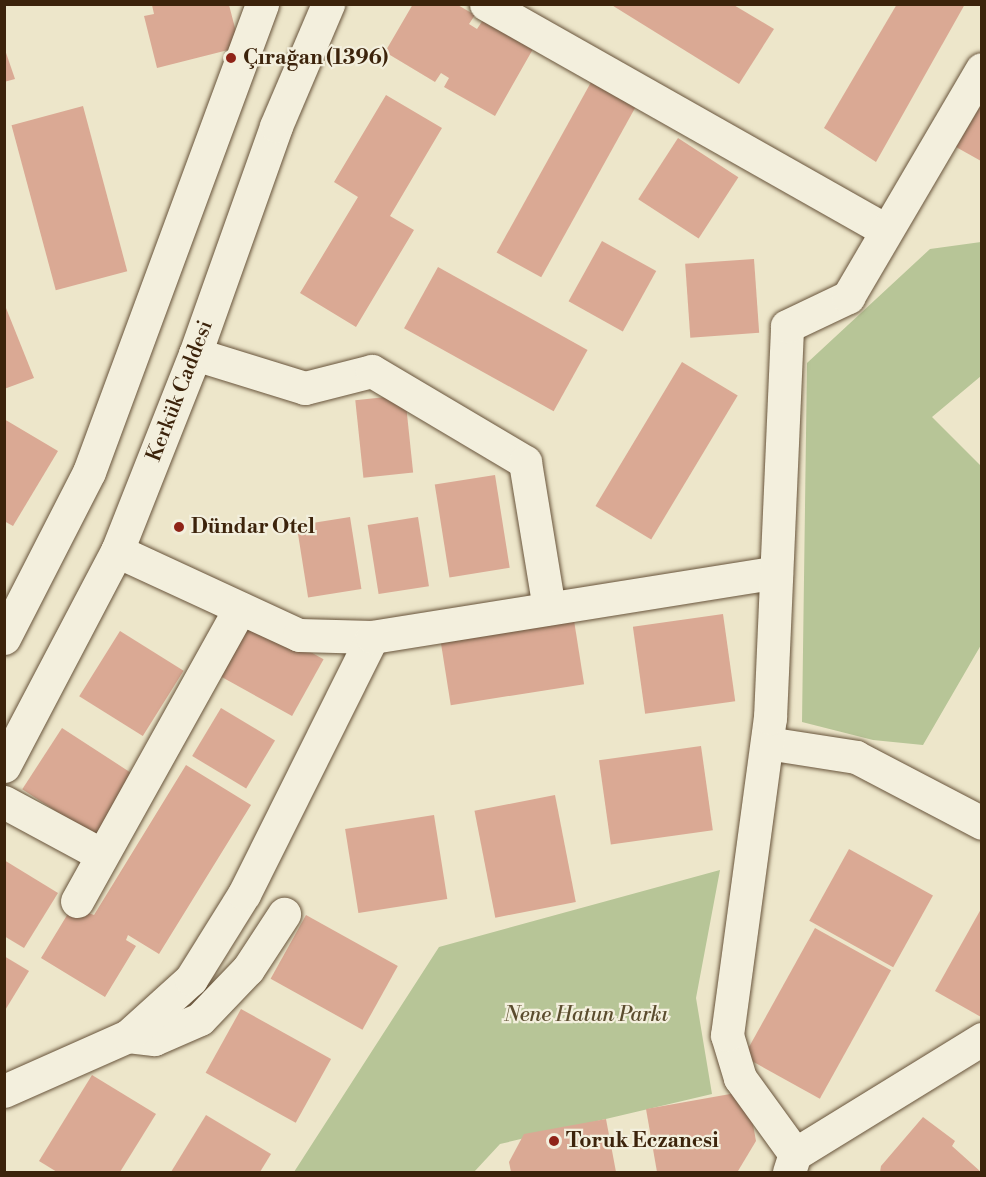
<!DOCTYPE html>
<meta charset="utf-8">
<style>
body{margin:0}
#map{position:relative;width:986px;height:1177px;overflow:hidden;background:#ede6ca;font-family:"Libre Bodoni",serif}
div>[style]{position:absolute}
.green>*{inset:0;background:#b7c597}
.building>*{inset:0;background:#daa994;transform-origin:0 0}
.roads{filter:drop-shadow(0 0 2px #68543b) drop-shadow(0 0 2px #68543b)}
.minor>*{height:33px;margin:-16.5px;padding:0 16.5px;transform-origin:16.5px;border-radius:16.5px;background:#f3efdd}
.dots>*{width:16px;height:16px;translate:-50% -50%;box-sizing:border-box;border:3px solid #f3efdd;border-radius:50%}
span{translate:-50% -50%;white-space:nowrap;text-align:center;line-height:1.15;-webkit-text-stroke:4.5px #f3efdd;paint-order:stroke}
.poi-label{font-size:21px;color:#3c230b;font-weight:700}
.left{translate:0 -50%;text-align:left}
.street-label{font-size:21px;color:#3c230b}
.park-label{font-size:21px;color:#5b4c2e;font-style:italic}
.frame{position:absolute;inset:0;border:6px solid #3c230b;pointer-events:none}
</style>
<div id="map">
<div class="green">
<div style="clip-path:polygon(981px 242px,981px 376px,932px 417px,981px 466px,981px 645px,923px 745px,873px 740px,802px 722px,807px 363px,930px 249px)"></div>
<div style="clip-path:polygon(720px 870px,696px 998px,712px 1094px,500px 1144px,474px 1172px,294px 1172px,439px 947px)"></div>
</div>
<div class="building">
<div style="clip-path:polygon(413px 4px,456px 4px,475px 15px,469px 24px,477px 29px,483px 20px,533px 49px,495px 116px,444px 87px,449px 78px,441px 73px,435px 82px,385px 52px)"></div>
<div style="clip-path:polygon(610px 4px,732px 4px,774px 29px,739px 84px)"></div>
<div style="clip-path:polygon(897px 4px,965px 4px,876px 162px,824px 128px)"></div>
<div style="clip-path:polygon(152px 5px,229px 5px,240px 47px,157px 68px,144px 16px,154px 14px)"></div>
<div style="clip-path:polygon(4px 47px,15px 79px,4px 82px)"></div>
<div style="left:595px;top:75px;width:51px;height:203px;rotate:29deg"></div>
<div style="clip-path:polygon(386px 95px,442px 128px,390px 216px,414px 230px,356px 327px,300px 293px,358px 197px,334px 182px)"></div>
<div style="clip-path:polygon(981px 105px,981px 161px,956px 147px)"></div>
<div style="left:83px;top:106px;width:171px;height:74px;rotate:75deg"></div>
<div style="left:678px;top:138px;width:72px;height:73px;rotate:33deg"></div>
<div style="left:602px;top:241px;width:62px;height:69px;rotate:29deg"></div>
<div style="left:754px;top:259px;width:74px;height:69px;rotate:86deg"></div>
<div style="left:438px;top:267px;width:171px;height:70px;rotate:29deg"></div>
<div style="clip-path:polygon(4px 303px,34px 378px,4px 389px)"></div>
<div style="left:682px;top:362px;width:65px;height:168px;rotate:31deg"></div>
<div style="left:405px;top:395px;width:78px;height:50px;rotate:84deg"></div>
<div style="clip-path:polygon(4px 419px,58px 451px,13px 526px,4px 521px)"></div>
<div style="left:495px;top:475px;width:94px;height:61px;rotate:81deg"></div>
<div style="left:350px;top:517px;width:73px;height:54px;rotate:81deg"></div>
<div style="left:418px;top:517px;width:70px;height:51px;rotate:81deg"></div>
<div style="left:573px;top:614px;width:71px;height:135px;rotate:81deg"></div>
<div style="left:723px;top:614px;width:88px;height:91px;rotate:82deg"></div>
<div style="left:251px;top:619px;width:83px;height:65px;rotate:29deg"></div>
<div style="left:120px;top:631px;width:75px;height:77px;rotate:32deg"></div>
<div style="left:221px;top:708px;width:63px;height:56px;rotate:31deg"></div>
<div style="left:62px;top:728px;width:88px;height:73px;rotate:33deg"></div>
<div style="left:701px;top:746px;width:85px;height:103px;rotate:82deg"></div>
<div style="clip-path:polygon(186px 765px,251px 805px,159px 954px,128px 935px,126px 940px,136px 946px,105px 997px,41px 958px,72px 907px,94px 915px)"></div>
<div style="left:555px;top:795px;width:109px;height:82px;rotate:79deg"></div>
<div style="left:434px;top:815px;width:85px;height:90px;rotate:81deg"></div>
<div style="left:849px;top:849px;width:96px;height:82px;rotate:29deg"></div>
<div style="clip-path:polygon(4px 860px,58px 893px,24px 948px,4px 936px)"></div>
<div style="clip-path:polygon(981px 909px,981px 1017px,935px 991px)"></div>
<div style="left:306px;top:915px;width:105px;height:73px;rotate:29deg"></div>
<div style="left:815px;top:928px;width:87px;height:147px;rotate:29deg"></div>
<div style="clip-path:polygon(4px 956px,29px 971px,4px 1012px)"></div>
<div style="left:241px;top:1009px;width:103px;height:73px;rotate:29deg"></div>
<div style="clip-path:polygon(92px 1075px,156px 1114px,120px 1172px,57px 1172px,39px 1161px)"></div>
<div style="clip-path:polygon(747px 1091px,756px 1141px,738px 1171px,657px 1172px,646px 1109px)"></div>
<div style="clip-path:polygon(206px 1115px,271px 1154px,260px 1172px,171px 1172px)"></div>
<div style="clip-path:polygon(923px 1117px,955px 1141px,952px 1146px,981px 1172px,880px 1172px,881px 1166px)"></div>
<div style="clip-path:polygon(606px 1119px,616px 1172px,511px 1172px,509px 1162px,524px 1134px)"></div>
</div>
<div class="roads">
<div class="minor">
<div style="left:486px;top:4px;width:459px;rotate:29.5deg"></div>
<div style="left:195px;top:354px;width:115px;rotate:17.2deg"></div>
<div style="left:305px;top:388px;width:69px;rotate:-14.2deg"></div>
<div style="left:372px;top:371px;width:178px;rotate:30.7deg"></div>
<div style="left:525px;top:462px;width:148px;rotate:80.7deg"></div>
<div style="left:117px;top:551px;width:200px;rotate:24.8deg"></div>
<div style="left:299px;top:635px;width:73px;rotate:1.6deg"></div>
<div style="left:4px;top:638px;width:186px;rotate:-62.9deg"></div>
<div style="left:89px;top:472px;width:499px;rotate:-69.7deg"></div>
<div style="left:767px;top:743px;width:90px;rotate:8.9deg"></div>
<div style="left:856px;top:757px;width:142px;rotate:27.6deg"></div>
<div style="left:4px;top:766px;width:243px;rotate:-62.3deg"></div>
<div style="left:117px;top:551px;width:212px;rotate:-68.4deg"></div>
<div style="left:195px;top:354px;width:242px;rotate:-70.4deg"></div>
<div style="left:276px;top:126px;width:133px;rotate:-66.9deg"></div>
<div style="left:4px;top:802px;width:109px;rotate:28.4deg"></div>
<div style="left:77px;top:901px;width:335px;rotate:-60.9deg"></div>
<div style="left:128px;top:1036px;width:26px;rotate:7deg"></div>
<div style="left:154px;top:1039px;width:50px;rotate:-23.5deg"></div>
<div style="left:200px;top:1019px;width:69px;rotate:-46.2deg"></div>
<div style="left:248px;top:969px;width:66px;rotate:-56.8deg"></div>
<div style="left:4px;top:1091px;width:136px;rotate:-23.9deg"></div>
<div style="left:128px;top:1036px;width:85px;rotate:-42.1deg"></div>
<div style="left:191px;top:979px;width:100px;rotate:-58.1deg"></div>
<div style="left:244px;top:894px;width:287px;rotate:-63.5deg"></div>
<div style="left:372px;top:637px;width:409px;rotate:-9.1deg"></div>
<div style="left:795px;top:1154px;width:220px;rotate:-31.6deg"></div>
<div style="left:789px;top:1172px;width:19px;rotate:-72deg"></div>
<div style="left:795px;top:1154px;width:94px;rotate:-125.9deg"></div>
<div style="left:740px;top:1078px;width:45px;rotate:-106.8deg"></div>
<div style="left:727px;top:1035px;width:320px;rotate:-82.3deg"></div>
<div style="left:770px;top:718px;width:392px;rotate:-87.5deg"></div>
<div style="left:787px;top:326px;width:68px;rotate:-25.4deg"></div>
<div style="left:848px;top:297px;width:264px;rotate:-59.6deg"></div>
</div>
</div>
<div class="dots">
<div style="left:231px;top:58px;background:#8f2418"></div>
<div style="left:179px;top:527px;background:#8f2418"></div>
<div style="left:554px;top:1141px;background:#8f2418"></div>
</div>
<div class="poi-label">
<span class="left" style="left:243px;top:58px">Çırağan (1396)</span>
<span class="left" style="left:191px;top:527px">Dündar Otel</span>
<span class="left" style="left:566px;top:1141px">Toruk Eczanesi</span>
</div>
<div class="street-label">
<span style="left:180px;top:391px;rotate:-69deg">Kerkük Caddesi</span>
</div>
<div class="park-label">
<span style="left:586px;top:1015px">Nene Hatun Parkı</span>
</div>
<div class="frame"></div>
</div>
